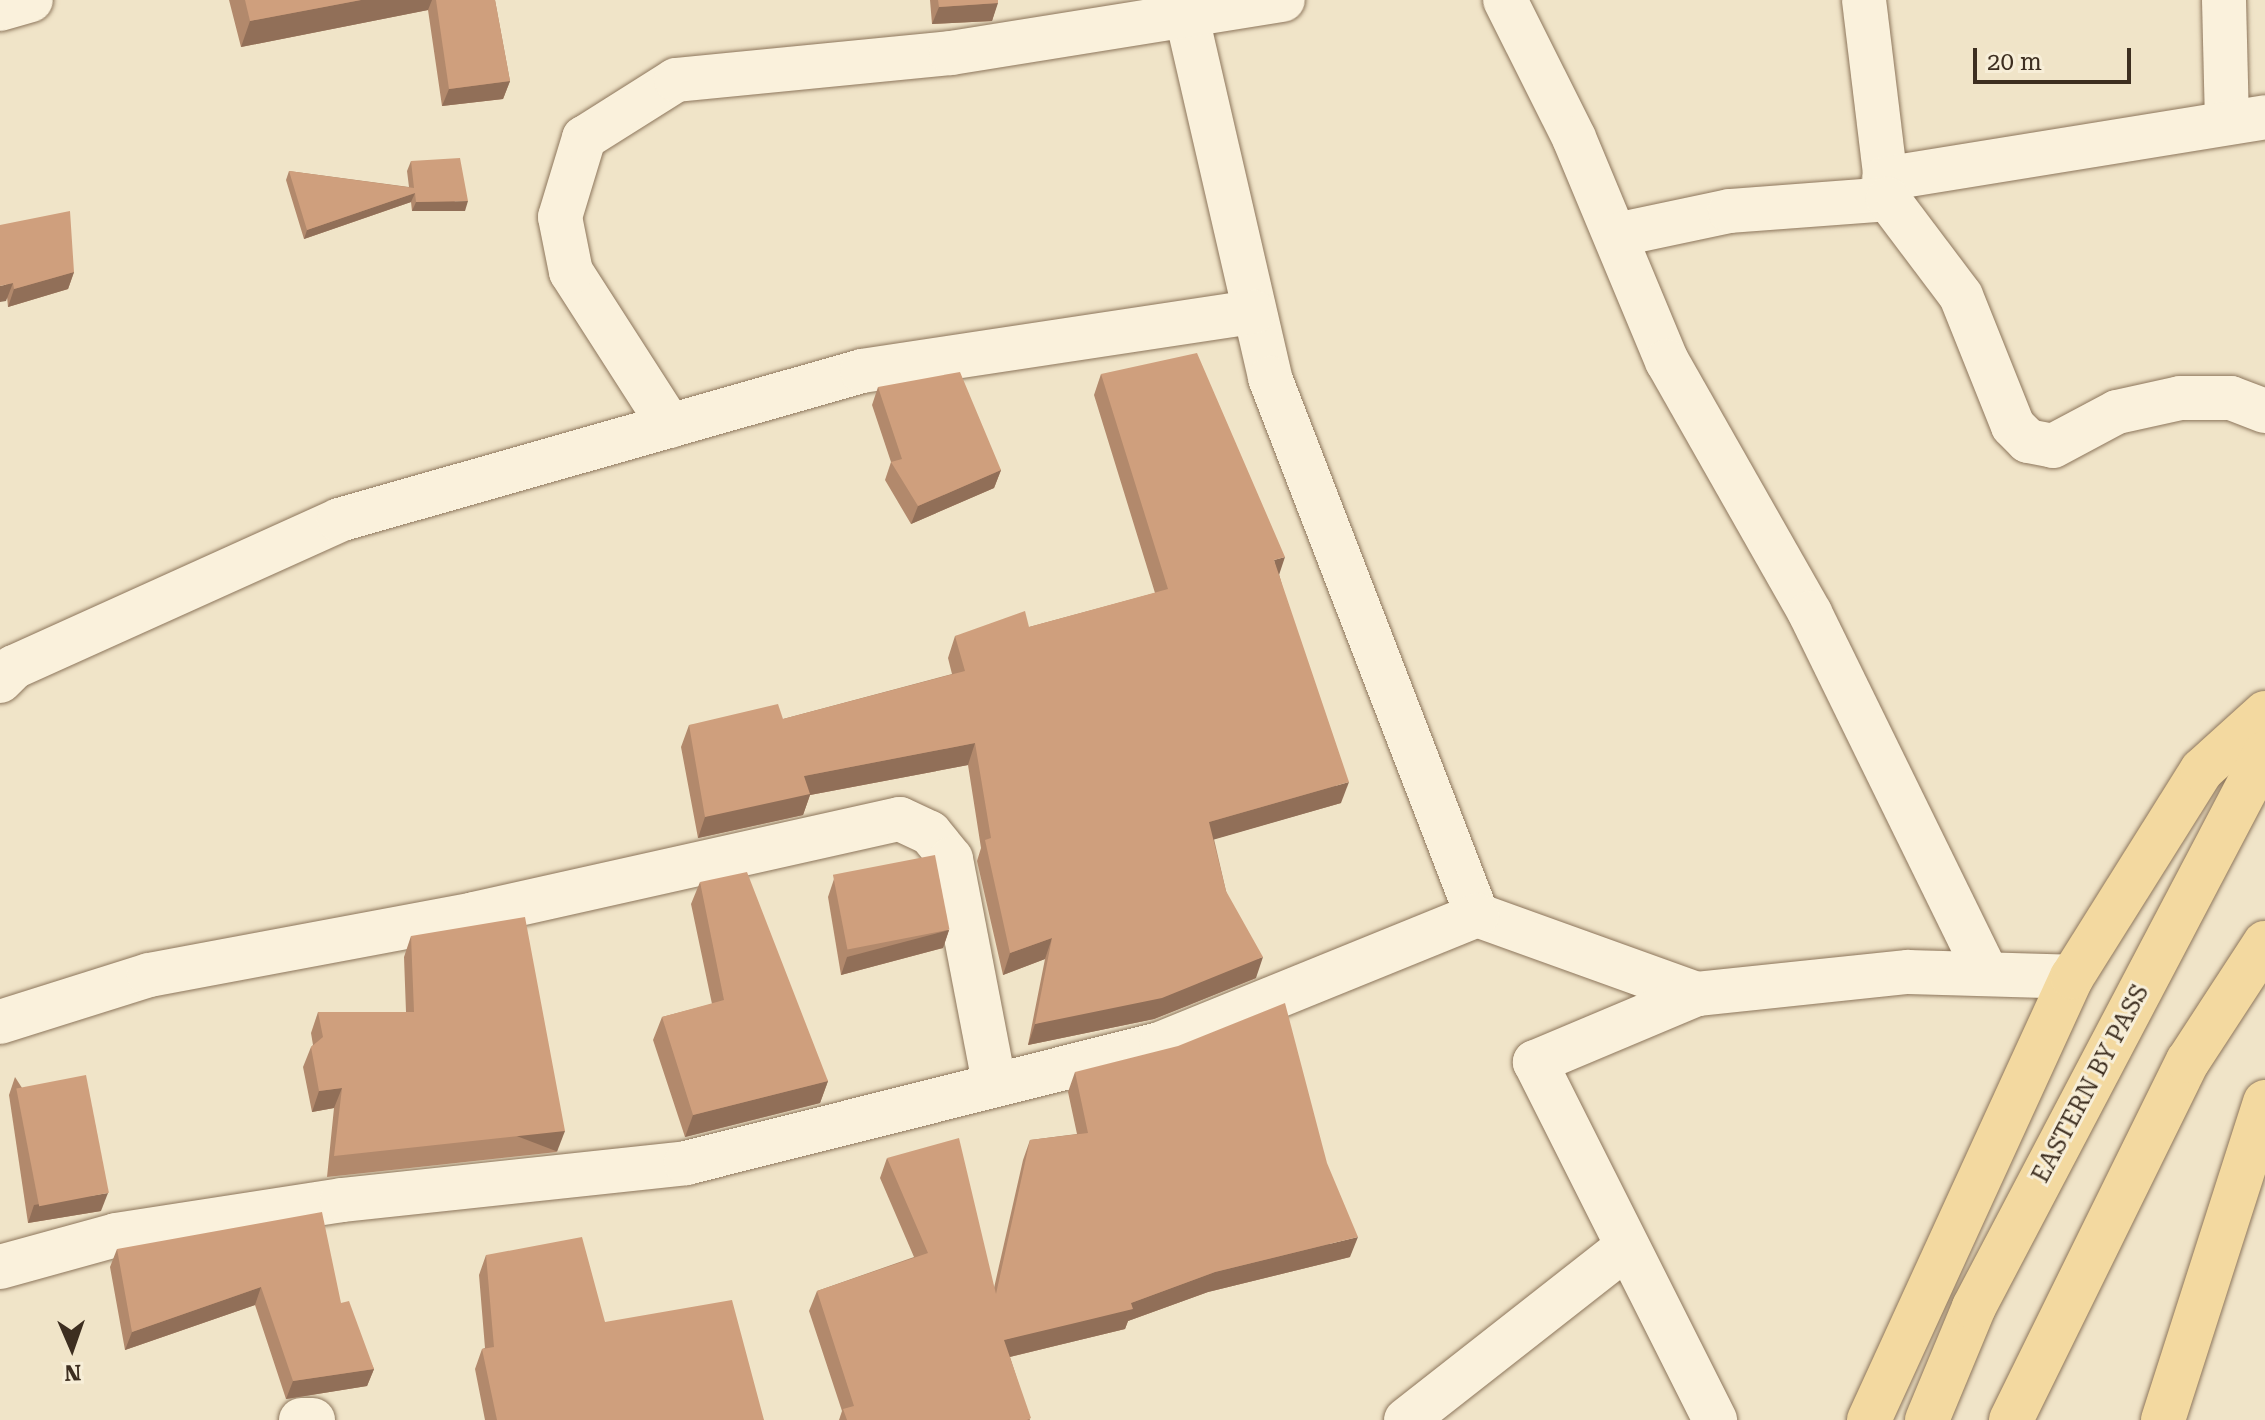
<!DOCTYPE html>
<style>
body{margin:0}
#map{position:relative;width:2265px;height:1420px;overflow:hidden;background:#f0e4c8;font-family:"Roboto Serif",serif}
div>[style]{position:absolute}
.roads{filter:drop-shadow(0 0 2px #8d765c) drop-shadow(0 0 2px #8d765c)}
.minor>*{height:44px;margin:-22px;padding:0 22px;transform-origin:22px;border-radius:22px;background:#faf1dc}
.primary>*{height:44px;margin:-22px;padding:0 22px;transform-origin:22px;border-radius:22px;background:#f3d9a0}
.wall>*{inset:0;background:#b2896c}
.shaded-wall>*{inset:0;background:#916f58;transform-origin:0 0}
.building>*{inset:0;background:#cf9f7d;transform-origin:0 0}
span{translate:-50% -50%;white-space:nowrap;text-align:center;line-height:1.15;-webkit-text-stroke:6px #f7eed8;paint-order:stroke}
.street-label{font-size:24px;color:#3d2e20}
.north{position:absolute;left:32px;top:1308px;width:80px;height:80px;-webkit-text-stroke:6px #f7eed8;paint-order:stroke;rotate:178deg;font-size:22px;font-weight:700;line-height:32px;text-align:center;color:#3d2e20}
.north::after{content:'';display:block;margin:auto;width:28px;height:36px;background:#3d2e20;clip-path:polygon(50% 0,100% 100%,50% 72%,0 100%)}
.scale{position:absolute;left:1973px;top:48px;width:158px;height:36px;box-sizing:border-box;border:4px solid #3d2e20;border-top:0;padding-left:10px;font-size:24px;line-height:28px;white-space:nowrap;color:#3d2e20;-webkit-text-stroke:6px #f7eed8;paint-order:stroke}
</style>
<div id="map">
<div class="roads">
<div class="minor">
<div style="left:1183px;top:0;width:388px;rotate:77deg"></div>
<div style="left:1270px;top:378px;width:576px;rotate:68.92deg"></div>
<div style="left:1477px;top:915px;width:234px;rotate:19.8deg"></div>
<div style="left:1697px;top:994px;width:176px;rotate:157.2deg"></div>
<div style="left:1535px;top:1062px;width:401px;rotate:63.3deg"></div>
<div style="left:1505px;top:0;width:154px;rotate:63.4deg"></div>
<div style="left:1574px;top:138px;width:242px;rotate:67.4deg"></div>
<div style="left:1667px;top:361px;width:290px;rotate:60.4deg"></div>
<div style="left:1810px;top:613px;width:400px;rotate:63.9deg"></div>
<div style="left:1864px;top:0;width:200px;rotate:83.1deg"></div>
<div style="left:2224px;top:0;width:119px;rotate:88.6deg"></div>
<div style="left:0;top:9px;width:32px;rotate:-16deg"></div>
<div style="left:1884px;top:179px;width:386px;rotate:-9.2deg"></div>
<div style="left:1616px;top:235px;width:116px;rotate:-11.9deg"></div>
<div style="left:1730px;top:211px;width:158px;rotate:-4.3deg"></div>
<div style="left:1888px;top:199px;width:121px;rotate:53deg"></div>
<div style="left:1961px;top:296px;width:140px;rotate:68.2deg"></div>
<div style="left:2013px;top:426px;width:21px;rotate:45deg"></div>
<div style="left:2028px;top:441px;width:25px;rotate:11deg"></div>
<div style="left:2053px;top:446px;width:72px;rotate:-28deg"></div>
<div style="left:2117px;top:412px;width:65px;rotate:-12.5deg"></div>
<div style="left:2180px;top:398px;width:51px"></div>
<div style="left:2231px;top:398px;width:36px;rotate:21deg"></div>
<div style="left:670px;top:426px;width:183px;rotate:-122.7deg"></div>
<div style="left:571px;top:272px;width:56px;rotate:-101.3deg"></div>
<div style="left:560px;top:217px;width:83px;rotate:-73.1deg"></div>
<div style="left:584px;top:138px;width:109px;rotate:-32.2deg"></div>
<div style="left:676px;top:80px;width:276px;rotate:-5.6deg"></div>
<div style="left:951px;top:53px;width:336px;rotate:-9.1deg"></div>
<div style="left:0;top:681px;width:20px;rotate:-45deg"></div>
<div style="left:14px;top:667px;width:357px;rotate:-24.3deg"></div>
<div style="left:339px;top:520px;width:544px;rotate:-15.9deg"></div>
<div style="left:862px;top:371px;width:396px;rotate:-8.6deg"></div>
<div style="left:1697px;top:994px;width:212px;rotate:-6deg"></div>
<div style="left:1908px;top:972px;width:164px;rotate:1.7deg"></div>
<div style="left:0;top:1022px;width:156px;rotate:-17.5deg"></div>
<div style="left:149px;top:975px;width:331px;rotate:-10.6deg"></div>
<div style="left:474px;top:914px;width:436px;rotate:-12.6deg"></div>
<div style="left:900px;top:819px;width:33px;rotate:25deg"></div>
<div style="left:930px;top:833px;width:33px;rotate:51deg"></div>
<div style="left:951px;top:859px;width:227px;rotate:79.1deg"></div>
<div style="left:0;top:1267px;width:120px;rotate:-15.4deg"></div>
<div style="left:116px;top:1235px;width:229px;rotate:-8.8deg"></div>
<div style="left:342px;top:1200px;width:346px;rotate:-6.1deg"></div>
<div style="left:686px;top:1163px;width:491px;rotate:-14.1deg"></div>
<div style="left:1162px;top:1043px;width:340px;rotate:-22.1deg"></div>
<div style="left:301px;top:1420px;width:12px"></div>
<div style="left:1406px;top:1420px;width:281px;rotate:-38.1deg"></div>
</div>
<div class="primary">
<div style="left:1869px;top:1420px;width:487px;rotate:-65.4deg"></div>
<div style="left:2072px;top:977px;width:244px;rotate:-57.9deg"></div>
<div style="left:2202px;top:770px;width:85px;rotate:-42.1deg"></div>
<div style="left:1927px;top:1420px;width:122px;rotate:-67.4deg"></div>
<div style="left:1974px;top:1307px;width:626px;rotate:-62.29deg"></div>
<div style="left:2011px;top:1420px;width:400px;rotate:-63.8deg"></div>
<div style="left:2188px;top:1061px;width:141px;rotate:-56.9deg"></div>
<div style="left:2163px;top:1420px;width:334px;rotate:-72.2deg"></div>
</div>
</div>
<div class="wall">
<div style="clip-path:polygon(229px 0,495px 0,510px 81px,503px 99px,442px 106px,428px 10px,241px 47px)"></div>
<div style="clip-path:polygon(930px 0,998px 0,992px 21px,932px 24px)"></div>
<div style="clip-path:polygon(411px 161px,465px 211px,412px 211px,411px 202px,304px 239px,286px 180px,289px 171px,409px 187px,407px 171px)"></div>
<div style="clip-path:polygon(0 225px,74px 272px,68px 289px,8px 307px)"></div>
<div style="clip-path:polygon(1101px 374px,1279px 574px,1341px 803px,1214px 839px,1226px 891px,1256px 978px,1154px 1019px,1028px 1045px,1045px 959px,1003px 975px,977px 861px,981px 848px,968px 765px,810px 795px,803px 815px,698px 838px,681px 747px,689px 725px,783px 719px,952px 674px,948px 658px,955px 636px,1029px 627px,1155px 593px,1094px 395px)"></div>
<div style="clip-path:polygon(878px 387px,1001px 470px,994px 488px,911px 524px,885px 480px,891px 462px,872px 405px)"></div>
<div style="clip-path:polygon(834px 879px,949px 930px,943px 948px,841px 975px,828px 897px)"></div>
<div style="clip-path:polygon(700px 882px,828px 1081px,820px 1103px,685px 1137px,653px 1040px,662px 1017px,712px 1004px,691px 904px)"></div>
<div style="clip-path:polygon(411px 936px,557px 1152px,327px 1177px,334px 1108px,312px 1112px,303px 1067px,311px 1047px,313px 1045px,311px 1033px,318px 1012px,406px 1012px,404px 957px)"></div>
<div style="clip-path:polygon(1075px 1072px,1350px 1257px,1208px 1292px,1128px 1321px,1125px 1329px,1010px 1357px,1030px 1420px,839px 1420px,842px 1411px,809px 1311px,817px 1291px,914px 1257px,880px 1178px,887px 1158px,994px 1288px,1023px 1160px,1030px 1140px,1077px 1134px,1068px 1092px)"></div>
<div style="clip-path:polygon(15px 1077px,101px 1211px,28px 1223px,9px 1095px)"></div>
<div style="clip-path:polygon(117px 1249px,341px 1303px,374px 1369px,367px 1386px,286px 1399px,255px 1305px,125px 1350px,110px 1267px)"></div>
<div style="clip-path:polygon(486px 1255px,605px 1322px,764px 1420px,485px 1420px,475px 1369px,482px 1349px,485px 1348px,479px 1275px)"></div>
</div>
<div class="shaded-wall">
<div style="clip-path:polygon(361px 0,432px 0,428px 10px,241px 47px,250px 21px)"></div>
<div style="clip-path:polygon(998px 3px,992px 21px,932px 24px,939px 7px)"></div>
<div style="clip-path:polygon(510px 81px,503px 99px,442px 106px,449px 89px)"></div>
<div style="clip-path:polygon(415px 193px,411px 202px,304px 239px,307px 230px)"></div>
<div style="clip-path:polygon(468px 201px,465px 211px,412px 211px,416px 202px)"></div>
<div style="clip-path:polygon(74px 272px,68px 289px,8px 307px,14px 289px)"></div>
<div style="clip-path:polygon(13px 283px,6px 301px,0 302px,0 286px)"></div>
<div style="clip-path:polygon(1001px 470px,994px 488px,911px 524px,918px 506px)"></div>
<div style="clip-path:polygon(1285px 557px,1278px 578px,1274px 560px)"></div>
<div style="clip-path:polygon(975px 743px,968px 765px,810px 795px,803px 815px,698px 838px,705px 817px,804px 776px)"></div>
<div style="clip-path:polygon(1349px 782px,1341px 803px,1202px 843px,1209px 822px)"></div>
<div style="clip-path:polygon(949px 930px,943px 948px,841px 975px,847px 957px)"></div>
<div style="clip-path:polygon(1052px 938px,1045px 959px,1003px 975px,1010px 953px)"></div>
<div style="clip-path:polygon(1263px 957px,1256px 978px,1154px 1019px,1028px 1045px,1035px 1024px)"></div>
<div style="clip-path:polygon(828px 1081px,820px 1103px,685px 1137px,693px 1115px)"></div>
<div style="clip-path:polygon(342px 1088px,334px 1108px,312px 1112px,319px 1091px)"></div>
<div style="left:565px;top:1131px;width:22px;height:232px;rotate:111deg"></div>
<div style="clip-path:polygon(108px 1193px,101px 1211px,28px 1223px,34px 1205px)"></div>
<div style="clip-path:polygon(1358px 1237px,1350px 1257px,1208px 1292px,1128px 1321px,1125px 1329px,997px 1360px,1004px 1340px,1131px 1303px,1215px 1272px)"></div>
<div style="clip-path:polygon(261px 1287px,255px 1305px,125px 1350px,132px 1332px)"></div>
<div style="clip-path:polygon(374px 1369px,367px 1386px,286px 1399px,293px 1381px)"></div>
</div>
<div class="building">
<div style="clip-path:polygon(245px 0,361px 0,250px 21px)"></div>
<div style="clip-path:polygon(436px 0,495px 0,510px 81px,449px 89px)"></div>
<div style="clip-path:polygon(938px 0,998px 0,998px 3px,939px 7px)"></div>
<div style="clip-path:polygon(460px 158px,468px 201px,416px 202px,415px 193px,307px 230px,289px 171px,414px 188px,411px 161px)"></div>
<div style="clip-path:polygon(70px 211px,74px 272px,14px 289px,13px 283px,0 286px,0 225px)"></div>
<div style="clip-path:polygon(1197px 353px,1285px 557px,1274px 560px,1349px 782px,1209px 822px,1226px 891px,1263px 957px,1162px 998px,1035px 1024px,1052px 938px,1010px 953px,985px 840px,991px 838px,975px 743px,804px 776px,810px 794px,705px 817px,689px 725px,778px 704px,783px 719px,965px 671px,955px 636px,1025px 611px,1029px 627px,1168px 589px,1101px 374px)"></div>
<div style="clip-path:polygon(960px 372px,1001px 470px,918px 506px,891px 462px,902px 459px,878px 387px)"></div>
<div style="left:935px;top:855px;width:76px;height:104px;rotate:79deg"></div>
<div style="clip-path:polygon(747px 872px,828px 1081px,693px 1115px,662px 1017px,724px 1000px,700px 882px)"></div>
<div style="clip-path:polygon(525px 917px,565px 1131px,334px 1156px,342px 1088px,319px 1091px,311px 1047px,323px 1037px,318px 1012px,414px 1012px,411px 936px)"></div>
<div style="clip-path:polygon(1285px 1003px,1327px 1163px,1358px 1237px,1215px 1272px,1131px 1303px,1133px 1309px,1004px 1340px,1031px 1418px,1027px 1420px,847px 1420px,843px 1409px,854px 1406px,817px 1291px,928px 1253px,887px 1158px,959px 1138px,996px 1294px,1030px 1140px,1088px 1133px,1075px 1072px,1178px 1046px)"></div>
<div style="left:86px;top:1075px;width:120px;height:71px;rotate:79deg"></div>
<div style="clip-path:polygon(322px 1212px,341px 1303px,349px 1301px,374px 1369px,293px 1381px,261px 1287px,132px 1332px,117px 1249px)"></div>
<div style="clip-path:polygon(582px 1237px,605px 1322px,732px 1300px,764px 1420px,497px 1420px,482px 1349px,494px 1347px,486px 1255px)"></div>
</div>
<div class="street-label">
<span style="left:2091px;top:1084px;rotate:-62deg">EASTERN BY PASS</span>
</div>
<div class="north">N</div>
<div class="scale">20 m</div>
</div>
